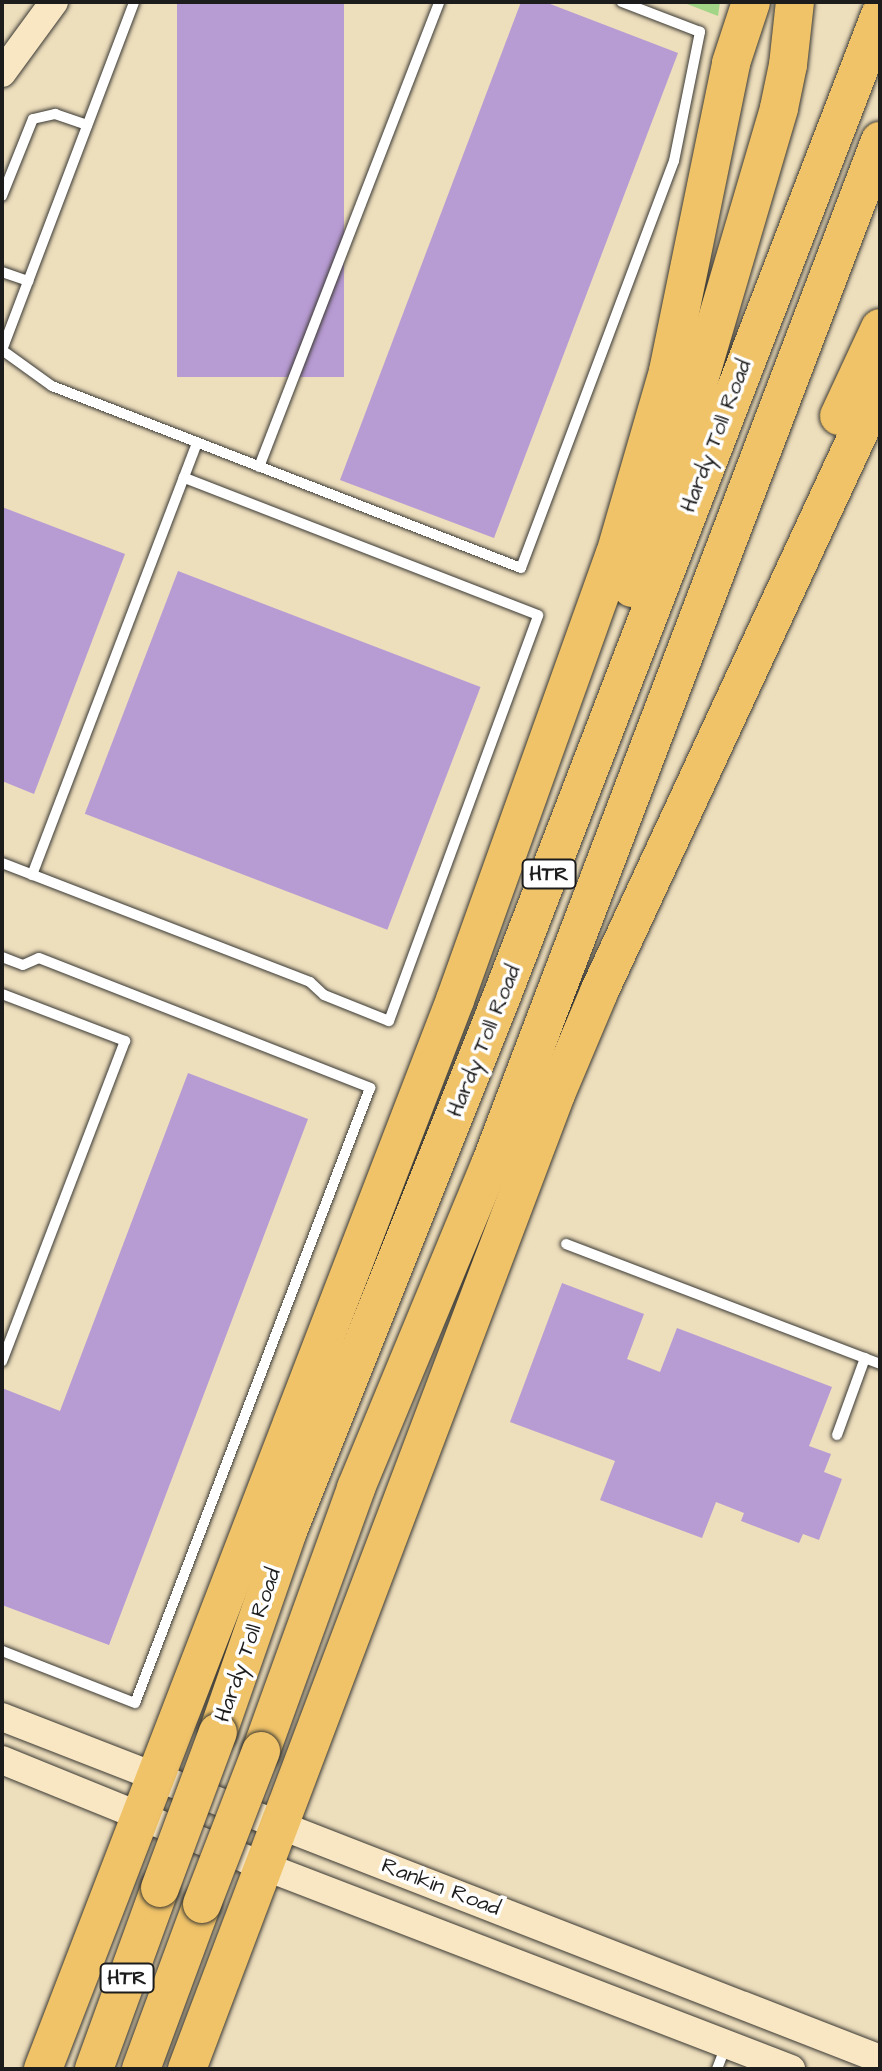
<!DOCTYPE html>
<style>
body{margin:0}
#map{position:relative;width:882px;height:2071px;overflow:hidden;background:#eddebc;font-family:"Architects Daughter",sans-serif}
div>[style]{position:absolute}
.green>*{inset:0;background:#a2d585}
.building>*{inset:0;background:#b79bd3;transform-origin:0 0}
.roads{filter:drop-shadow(0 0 2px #3b3934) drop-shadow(0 0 2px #3b3934)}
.lane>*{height:10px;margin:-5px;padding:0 5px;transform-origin:5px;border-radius:5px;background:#fff}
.secondary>*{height:28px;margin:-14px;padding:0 14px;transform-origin:14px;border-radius:14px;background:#f9e7c3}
.highway>*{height:38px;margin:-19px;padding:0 19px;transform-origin:19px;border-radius:19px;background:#f0c369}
.bridges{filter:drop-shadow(0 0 2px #3b3934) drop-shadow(0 0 2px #3b3934)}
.highway-bridge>*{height:38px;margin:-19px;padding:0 19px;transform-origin:19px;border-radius:19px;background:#f0c369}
span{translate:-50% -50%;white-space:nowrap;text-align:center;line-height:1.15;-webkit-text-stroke:7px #fff;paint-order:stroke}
.shield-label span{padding:2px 6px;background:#fff;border:2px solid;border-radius:6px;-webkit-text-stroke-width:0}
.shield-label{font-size:20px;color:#1c1c1c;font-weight:700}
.street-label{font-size:22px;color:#1c1c1c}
.frame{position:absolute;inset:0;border:4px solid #1c1c1c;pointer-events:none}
</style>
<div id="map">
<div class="green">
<div style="clip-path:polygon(682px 2px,720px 2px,718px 16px)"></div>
</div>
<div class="building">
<div style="left:177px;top:2px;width:167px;height:375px"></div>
<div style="clip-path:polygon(521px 2px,545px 2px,678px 53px,494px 538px,340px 480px)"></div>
<div style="clip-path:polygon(2px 507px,125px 554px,34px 794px,2px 781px)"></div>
<div style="left:178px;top:571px;width:324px;height:260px;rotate:21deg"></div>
<div style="clip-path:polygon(188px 1073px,308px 1119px,109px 1645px,2px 1605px,2px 1388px,60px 1411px)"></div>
<div style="clip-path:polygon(562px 1283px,644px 1314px,627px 1359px,660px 1372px,677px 1328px,832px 1387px,809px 1446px,831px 1454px,824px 1472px,842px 1479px,819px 1540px,803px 1534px,799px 1543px,741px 1521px,744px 1513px,716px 1502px,702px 1538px,600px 1500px,615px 1461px,510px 1422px)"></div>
</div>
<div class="roads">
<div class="lane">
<div style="left:2px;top:196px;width:83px;rotate:-68.1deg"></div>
<div style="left:33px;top:119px;width:23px;rotate:-13deg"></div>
<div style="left:55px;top:114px;width:34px;rotate:19deg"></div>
<div style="left:2px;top:272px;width:28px;rotate:19deg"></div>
<div style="left:2px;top:350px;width:62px;rotate:35.8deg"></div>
<div style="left:52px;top:386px;width:503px;rotate:21.21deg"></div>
<div style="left:521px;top:568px;width:435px;rotate:-69.4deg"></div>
<div style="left:674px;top:161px;width:132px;rotate:-78.6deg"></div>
<div style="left:700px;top:32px;width:84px;rotate:-159deg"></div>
<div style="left:2px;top:350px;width:372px;rotate:-69.2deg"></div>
<div style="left:259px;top:467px;width:499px;rotate:-68.8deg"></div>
<div style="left:2px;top:863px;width:330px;rotate:21.1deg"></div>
<div style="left:310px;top:982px;width:19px;rotate:43deg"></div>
<div style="left:324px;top:995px;width:70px;rotate:21.8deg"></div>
<div style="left:389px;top:1021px;width:432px;rotate:-69.8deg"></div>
<div style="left:538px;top:615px;width:380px;rotate:-158.8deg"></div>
<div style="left:32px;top:875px;width:462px;rotate:-69.1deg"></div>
<div style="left:2px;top:957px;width:22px;rotate:21deg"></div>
<div style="left:23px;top:965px;width:17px;rotate:-24deg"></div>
<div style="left:39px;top:958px;width:356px;rotate:21.4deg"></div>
<div style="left:370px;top:1088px;width:658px;rotate:110.91deg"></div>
<div style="left:135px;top:1703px;width:143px;rotate:-158.6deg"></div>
<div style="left:2px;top:994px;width:132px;rotate:20.9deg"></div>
<div style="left:125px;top:1041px;width:343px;rotate:111deg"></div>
<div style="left:566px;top:1244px;width:336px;rotate:20.9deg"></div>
<div style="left:837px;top:1435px;width:82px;rotate:-70deg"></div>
<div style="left:717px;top:2069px;width:26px;rotate:-69deg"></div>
</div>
<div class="secondary">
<div style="left:2px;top:73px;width:88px;rotate:-53.8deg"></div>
<div style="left:2px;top:1717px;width:942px;rotate:21.28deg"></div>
<div style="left:2px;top:1760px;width:266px;rotate:22.1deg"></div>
<div style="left:248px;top:1860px;width:582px;rotate:21.05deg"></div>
</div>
<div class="highway">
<div style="left:839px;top:416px;width:97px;rotate:-65deg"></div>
<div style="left:632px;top:588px;width:204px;rotate:-72deg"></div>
<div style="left:695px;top:394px;width:298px;rotate:-73.6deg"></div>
<div style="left:779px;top:108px;width:44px;rotate:-78.2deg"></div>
<div style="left:788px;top:65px;width:63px;rotate:-83.7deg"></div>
<div style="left:218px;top:1732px;width:213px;rotate:-70.8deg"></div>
<div style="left:288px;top:1531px;width:571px;rotate:-68.2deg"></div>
<div style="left:500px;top:1001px;width:1057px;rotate:-68.92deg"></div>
<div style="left:261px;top:1751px;width:280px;rotate:-70.1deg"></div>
<div style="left:356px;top:1488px;width:350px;rotate:-67.5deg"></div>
<div style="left:490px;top:1165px;width:1096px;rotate:-69.15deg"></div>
<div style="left:43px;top:2069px;width:1146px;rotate:-68.92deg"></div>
<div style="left:455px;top:1000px;width:474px;rotate:-70.3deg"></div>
<div style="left:615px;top:554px;width:191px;rotate:-73.8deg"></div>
<div style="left:668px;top:371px;width:314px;rotate:-78.4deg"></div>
<div style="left:731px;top:63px;width:64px;rotate:-71.8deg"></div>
<div style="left:94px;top:2069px;width:193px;rotate:-70deg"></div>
<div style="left:141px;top:2069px;width:176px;rotate:-69.7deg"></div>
<div style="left:187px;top:2069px;width:1042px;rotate:-69.27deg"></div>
<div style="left:556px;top:1094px;width:111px;rotate:-67.1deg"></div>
<div style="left:599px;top:992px;width:667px;rotate:-65.09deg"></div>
</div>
</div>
<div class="bridges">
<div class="highway-bridge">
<div style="left:160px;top:1888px;width:166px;rotate:-69.6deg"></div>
<div style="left:202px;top:1904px;width:164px;rotate:-68.9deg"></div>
</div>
</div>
<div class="shield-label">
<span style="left:549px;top:874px">HTR</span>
<span style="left:127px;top:1978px">HTR</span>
</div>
<div class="street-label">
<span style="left:716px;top:436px;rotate:-69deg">Hardy Toll Road</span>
<span style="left:484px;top:1041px;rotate:-68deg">Hardy Toll Road</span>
<span style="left:248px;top:1645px;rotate:-71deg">Hardy Toll Road</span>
<span style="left:441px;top:1887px;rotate:21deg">Rankin Road</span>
</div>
<div class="frame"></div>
</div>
